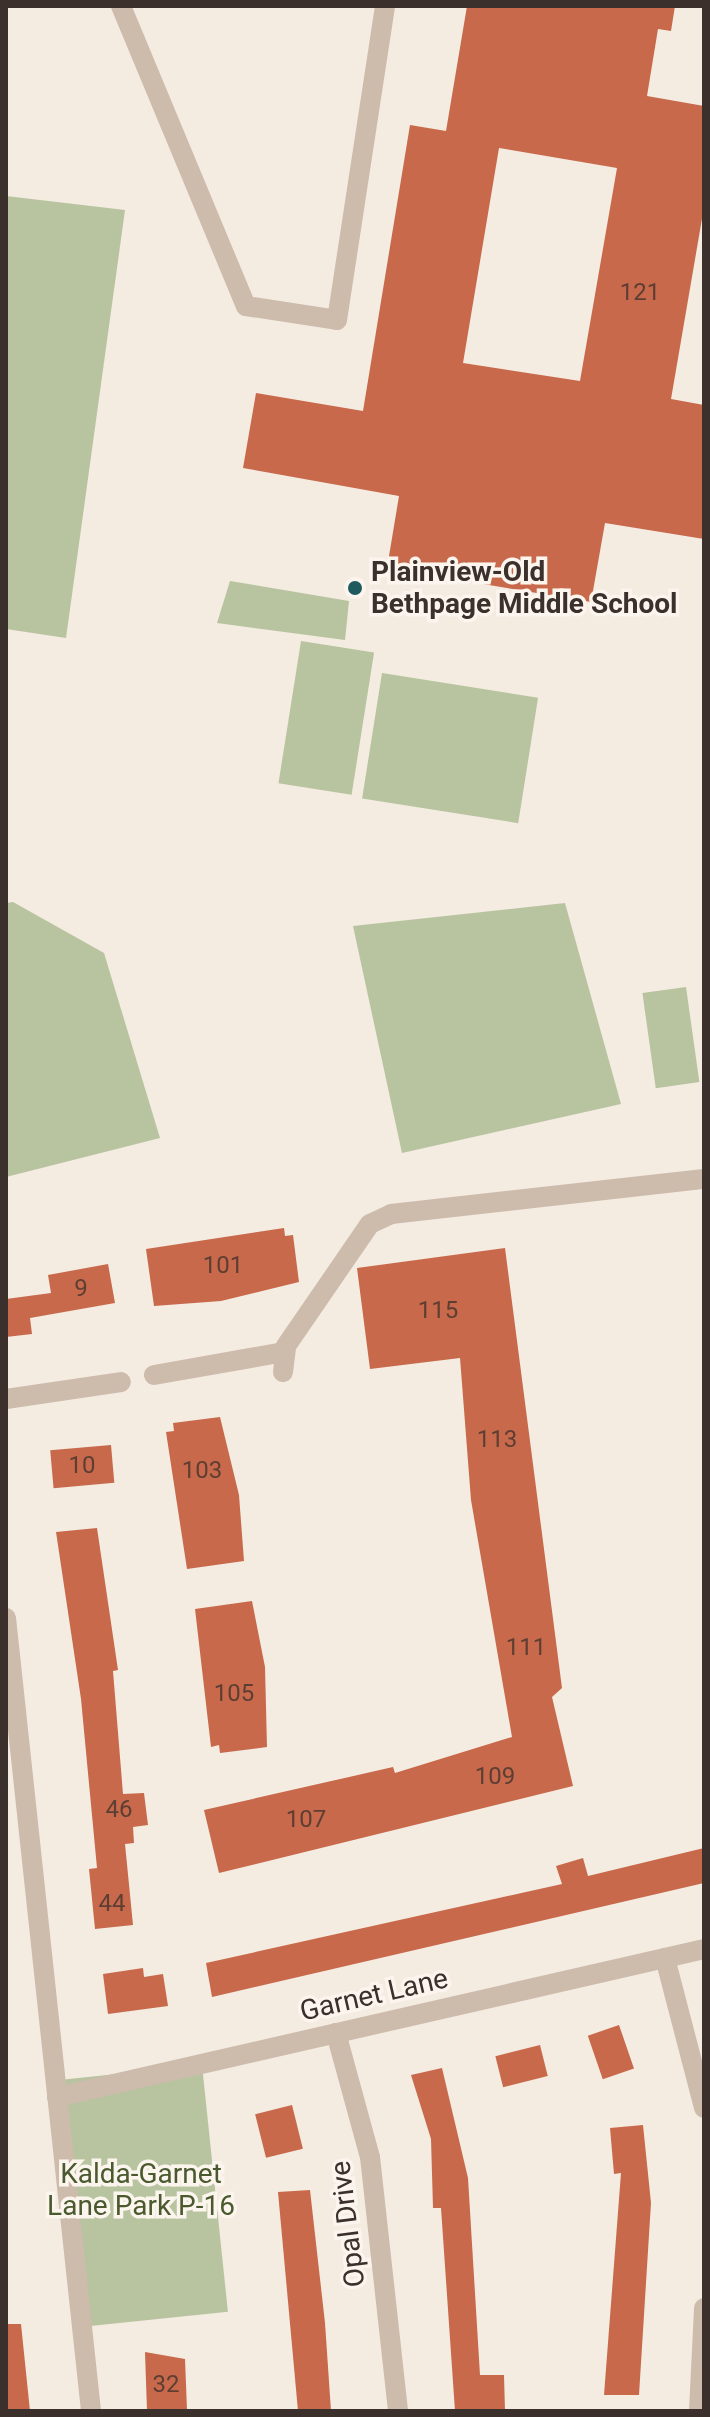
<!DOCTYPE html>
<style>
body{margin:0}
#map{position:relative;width:710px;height:2417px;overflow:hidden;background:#f4ebe1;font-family:Roboto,sans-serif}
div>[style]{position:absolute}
.green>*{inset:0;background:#b8c4a0;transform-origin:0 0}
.building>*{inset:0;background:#c8694b;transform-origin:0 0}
.minor>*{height:20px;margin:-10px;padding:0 10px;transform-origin:10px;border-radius:10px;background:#cdbbac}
.dots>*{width:22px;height:22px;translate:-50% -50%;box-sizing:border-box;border:4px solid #fbf5ee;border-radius:50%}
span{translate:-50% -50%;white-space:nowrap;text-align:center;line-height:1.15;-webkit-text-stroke:7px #fbf5ee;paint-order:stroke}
.number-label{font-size:24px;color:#5e3e33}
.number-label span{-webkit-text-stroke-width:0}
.poi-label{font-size:28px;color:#3b302b;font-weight:700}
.left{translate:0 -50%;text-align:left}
.street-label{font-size:28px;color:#3b302b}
.park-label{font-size:28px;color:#4a5a2e}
.frame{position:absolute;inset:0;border:8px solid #3b302b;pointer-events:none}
</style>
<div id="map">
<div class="green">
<div style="clip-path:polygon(6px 196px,125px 210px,66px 638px,6px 629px)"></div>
<div style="clip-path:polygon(230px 581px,349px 601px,345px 640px,217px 623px)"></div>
<div style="left:301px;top:641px;width:74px;height:144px;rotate:9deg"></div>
<div style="left:382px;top:673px;width:158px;height:127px;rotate:9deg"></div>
<div style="clip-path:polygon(13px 902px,104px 953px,160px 1138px,6px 1177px,6px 903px)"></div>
<div style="clip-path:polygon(565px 903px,621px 1104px,402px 1153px,353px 926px)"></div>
<div style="left:686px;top:987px;width:96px;height:44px;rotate:82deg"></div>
<div style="left:202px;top:2065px;width:248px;height:148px;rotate:84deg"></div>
</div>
<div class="building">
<div style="clip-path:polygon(evenodd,467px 6px,675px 6px,671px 31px,658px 29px,647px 96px,704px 106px,704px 207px,671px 399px,704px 405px,704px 539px,605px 523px,591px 602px,387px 568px,399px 496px,243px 468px,256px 393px,363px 411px,410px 125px,446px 131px,467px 6px,499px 148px,617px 168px,580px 381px,463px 363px,499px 148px)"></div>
<div style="clip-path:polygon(284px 1228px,285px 1236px,293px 1235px,299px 1282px,221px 1301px,154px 1306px,146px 1249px)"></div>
<div style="clip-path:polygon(505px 1248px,562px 1688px,552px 1697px,573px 1786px,219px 1873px,204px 1810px,393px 1767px,395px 1773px,512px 1737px,471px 1500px,460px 1358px,370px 1369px,357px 1268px)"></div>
<div style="clip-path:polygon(108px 1264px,115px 1303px,30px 1318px,32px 1334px,6px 1337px,6px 1299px,51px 1293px,48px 1275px)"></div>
<div style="clip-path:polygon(220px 1417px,239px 1495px,244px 1561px,187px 1569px,166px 1432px,174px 1431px,173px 1423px)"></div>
<div style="left:111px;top:1445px;width:38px;height:61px;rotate:85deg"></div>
<div style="clip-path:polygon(97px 1528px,118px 1670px,113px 1671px,123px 1794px,144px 1793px,148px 1825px,133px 1827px,134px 1843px,125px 1844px,133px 1925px,95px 1929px,89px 1869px,97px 1868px,81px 1699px,56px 1532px)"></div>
<div style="clip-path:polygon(252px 1601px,265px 1667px,267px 1747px,220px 1753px,219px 1745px,211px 1747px,195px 1609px)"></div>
<div style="clip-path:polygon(704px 1848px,704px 1883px,212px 1997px,206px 1963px,562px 1884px,556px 1866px,583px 1858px,588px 1876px)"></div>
<div style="clip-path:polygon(143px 1968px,144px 1977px,163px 1974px,168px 2006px,108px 2014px,103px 1974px)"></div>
<div style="left:619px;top:2025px;width:46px;height:33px;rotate:71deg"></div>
<div style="left:540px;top:2045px;width:32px;height:46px;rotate:76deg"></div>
<div style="clip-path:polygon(442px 2068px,468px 2178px,480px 2375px,504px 2375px,505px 2411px,455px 2411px,441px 2208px,433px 2208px,431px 2139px,411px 2075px)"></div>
<div style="left:292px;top:2105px;width:45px;height:38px;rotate:76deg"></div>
<div style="clip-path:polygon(643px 2125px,651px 2203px,639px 2395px,604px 2395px,621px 2173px,614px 2174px,610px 2128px)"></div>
<div style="clip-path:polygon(310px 2190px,325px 2323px,331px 2411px,298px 2411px,278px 2192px)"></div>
<div style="clip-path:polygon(6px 2324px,21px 2324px,30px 2411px,6px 2411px)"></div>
<div style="clip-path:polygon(145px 2352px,185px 2359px,187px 2410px,147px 2411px)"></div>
</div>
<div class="minor">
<div style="left:121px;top:6px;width:325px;rotate:67.4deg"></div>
<div style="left:246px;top:306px;width:92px;rotate:8.7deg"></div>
<div style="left:337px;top:320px;width:318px;rotate:-81.3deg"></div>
<div style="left:283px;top:1372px;width:26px;rotate:-83deg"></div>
<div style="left:286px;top:1346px;width:148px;rotate:-55.5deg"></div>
<div style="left:370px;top:1224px;width:23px;rotate:-25deg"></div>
<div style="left:391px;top:1214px;width:315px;rotate:-6.4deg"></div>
<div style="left:154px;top:1375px;width:133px;rotate:-10deg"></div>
<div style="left:6px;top:1399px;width:116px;rotate:-8.4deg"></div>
<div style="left:6px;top:1618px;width:798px;rotate:83.88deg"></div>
<div style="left:665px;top:1958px;width:155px;rotate:75.4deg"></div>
<div style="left:336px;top:2033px;width:129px;rotate:74.7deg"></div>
<div style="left:370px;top:2157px;width:256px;rotate:83.7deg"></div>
<div style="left:57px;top:2097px;width:664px;rotate:-12.88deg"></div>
<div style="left:699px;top:2411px;width:103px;rotate:-87.2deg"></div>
</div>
<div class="dots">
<div style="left:355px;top:588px;background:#1f5a5e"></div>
</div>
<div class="number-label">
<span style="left:640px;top:293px">121</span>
<span style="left:223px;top:1266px">101</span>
<span style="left:81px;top:1289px">9</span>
<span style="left:438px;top:1311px">115</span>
<span style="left:497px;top:1440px">113</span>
<span style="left:82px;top:1466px">10</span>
<span style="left:202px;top:1471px">103</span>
<span style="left:526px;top:1648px">111</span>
<span style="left:234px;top:1694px">105</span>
<span style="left:495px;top:1777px">109</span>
<span style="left:119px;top:1810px">46</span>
<span style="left:306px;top:1820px">107</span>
<span style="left:112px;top:1904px">44</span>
<span style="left:166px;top:2385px">32</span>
</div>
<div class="poi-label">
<span class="left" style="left:371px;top:588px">Plainview-Old<br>Bethpage Middle School</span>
</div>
<div class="street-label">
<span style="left:374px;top:1995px;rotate:-13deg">Garnet Lane</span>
<span style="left:348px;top:2224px;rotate:-97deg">Opal Drive</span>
</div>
<div class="park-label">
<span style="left:141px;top:2190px">Kalda-Garnet<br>Lane Park P-16</span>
</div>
<div class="frame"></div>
</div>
